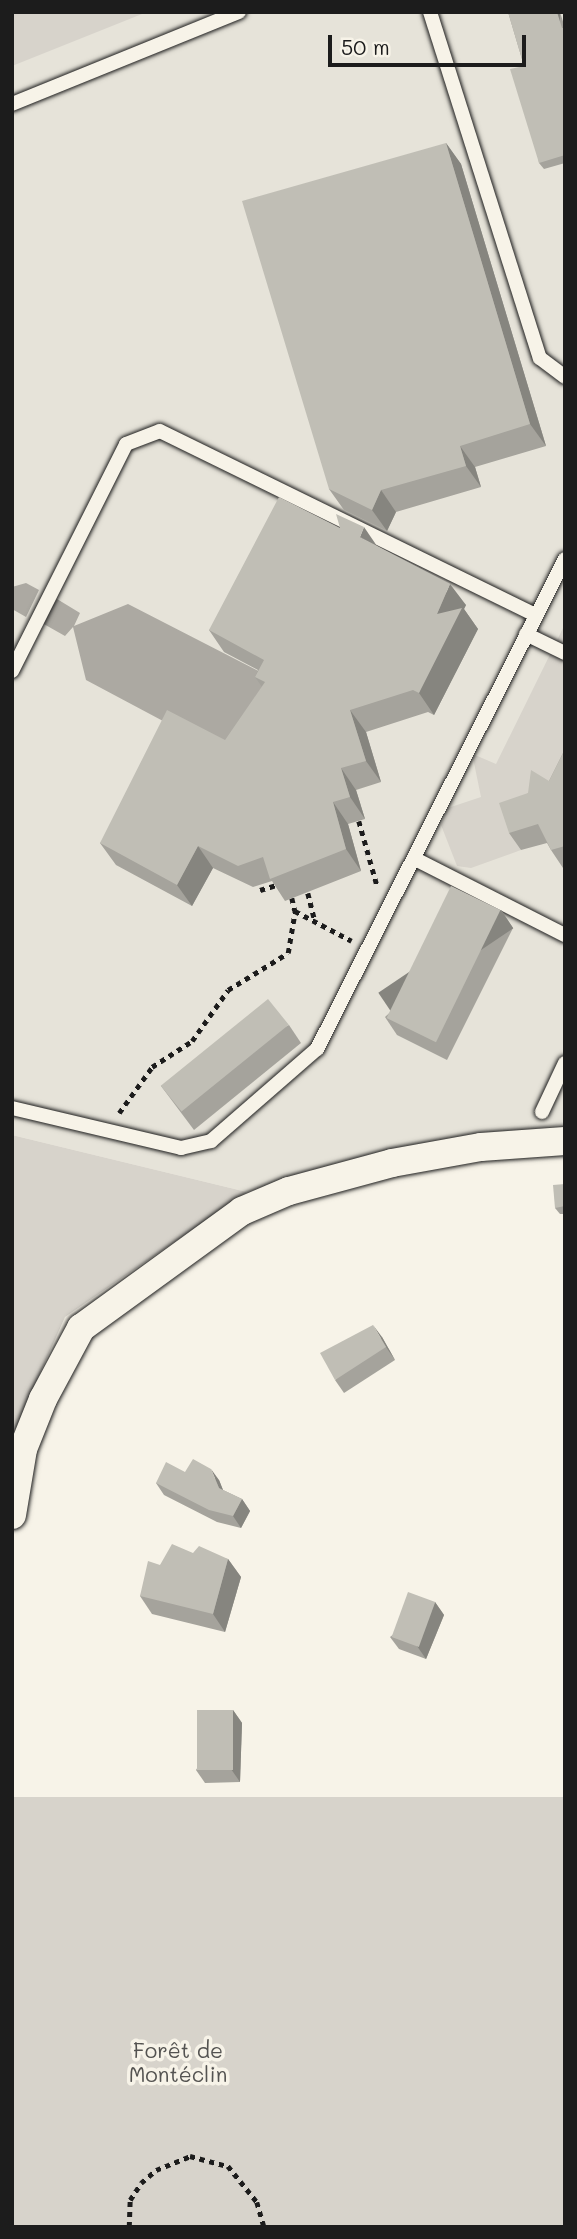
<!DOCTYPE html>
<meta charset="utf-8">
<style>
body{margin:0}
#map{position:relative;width:577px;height:2239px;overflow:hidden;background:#f7f3e8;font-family:Mali,sans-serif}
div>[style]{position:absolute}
.built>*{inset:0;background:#e6e3d9}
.green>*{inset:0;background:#d7d3cb;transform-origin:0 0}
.water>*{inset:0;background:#aca9a2}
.path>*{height:4.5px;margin-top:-2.25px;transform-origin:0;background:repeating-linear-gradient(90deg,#1c1c1c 0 5px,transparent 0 10px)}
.roads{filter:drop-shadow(0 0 2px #1c1c1c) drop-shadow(0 0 2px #1c1c1c)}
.service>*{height:14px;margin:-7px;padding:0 7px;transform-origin:7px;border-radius:7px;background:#f7f3e8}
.minor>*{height:28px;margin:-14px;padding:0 14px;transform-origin:14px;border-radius:14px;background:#f7f3e8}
.wall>*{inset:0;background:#a5a39c}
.shaded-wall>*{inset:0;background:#86857f;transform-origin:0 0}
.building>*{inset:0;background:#c0beb5;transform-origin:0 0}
span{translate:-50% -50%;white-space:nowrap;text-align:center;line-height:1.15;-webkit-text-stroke:7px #f7f3e8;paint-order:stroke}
.park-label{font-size:21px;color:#545351}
.frame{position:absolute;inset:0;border:14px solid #1c1c1c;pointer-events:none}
.scale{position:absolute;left:328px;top:35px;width:198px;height:32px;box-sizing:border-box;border:4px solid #1c1c1c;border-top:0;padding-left:9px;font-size:21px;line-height:24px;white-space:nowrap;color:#1c1c1c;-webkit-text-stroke:5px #f7f3e8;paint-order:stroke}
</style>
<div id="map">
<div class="built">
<div style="clip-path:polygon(12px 12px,565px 12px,565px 1124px,391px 1149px,247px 1192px,12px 1135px)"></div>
</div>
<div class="green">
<div style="clip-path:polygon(12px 12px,147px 12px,12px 66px)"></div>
<div style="clip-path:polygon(565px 624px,565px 793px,512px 821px,521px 850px,471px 868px,457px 866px,441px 825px,448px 808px,481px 797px,473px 758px,475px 755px,496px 764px)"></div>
<div style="clip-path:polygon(12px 1135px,247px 1192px,65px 1317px,12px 1436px)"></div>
<div style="left:565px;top:1797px;width:430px;height:556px;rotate:90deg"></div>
</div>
<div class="water">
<div style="clip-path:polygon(26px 583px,39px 590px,26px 617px,12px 609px,12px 587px)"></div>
<div style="clip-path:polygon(57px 599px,80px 613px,74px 626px,128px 604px,280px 682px,240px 762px,86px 680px,73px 627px,65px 636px,42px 623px)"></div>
</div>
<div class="path">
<div style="left:359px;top:821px;width:66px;rotate:74.3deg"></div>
<div style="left:260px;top:890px;width:21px;rotate:-17deg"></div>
<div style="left:308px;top:893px;width:29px;rotate:76deg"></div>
<div style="left:292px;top:898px;width:13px;rotate:77deg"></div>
<div style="left:295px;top:911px;width:64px;rotate:27.8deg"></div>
<div style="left:119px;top:1113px;width:57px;rotate:-54.3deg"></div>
<div style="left:152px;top:1067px;width:48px;rotate:-33deg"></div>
<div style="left:192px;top:1041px;width:62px;rotate:-54.8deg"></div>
<div style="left:228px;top:990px;width:70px;rotate:-31.7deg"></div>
<div style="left:288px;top:953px;width:43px;rotate:-80.5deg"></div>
<div style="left:129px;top:2227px;width:27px;rotate:-88deg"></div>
<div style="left:130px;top:2200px;width:20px;rotate:-57deg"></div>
<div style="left:141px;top:2183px;width:20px;rotate:-41deg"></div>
<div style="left:156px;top:2170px;width:37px;rotate:-22deg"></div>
<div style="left:190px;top:2156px;width:39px;rotate:15deg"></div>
<div style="left:228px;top:2166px;width:46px;rotate:51.1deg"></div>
<div style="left:257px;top:2202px;width:26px;rotate:74deg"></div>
</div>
<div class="roads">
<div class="service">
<div style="left:430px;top:12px;width:363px;rotate:72.4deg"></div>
<div style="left:540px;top:358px;width:31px;rotate:37deg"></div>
<div style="left:12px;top:104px;width:245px;rotate:-22.1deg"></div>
<div style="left:526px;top:634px;width:43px;rotate:26deg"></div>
<div style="left:12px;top:671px;width:254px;rotate:-63.3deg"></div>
<div style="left:126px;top:444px;width:36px;rotate:-21deg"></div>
<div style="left:160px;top:431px;width:419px;rotate:26.1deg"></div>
<div style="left:415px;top:859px;width:168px;rotate:26.9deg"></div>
<div style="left:12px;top:1108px;width:174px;rotate:13.3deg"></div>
<div style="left:181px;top:1148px;width:31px;rotate:-13deg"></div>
<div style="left:211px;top:1141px;width:140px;rotate:-41deg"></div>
<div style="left:317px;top:1049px;width:549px;rotate:-63.16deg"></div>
<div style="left:542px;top:1112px;width:54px;rotate:-64.9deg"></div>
</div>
<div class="minor">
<div style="left:12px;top:1515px;width:67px;rotate:-80.5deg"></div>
<div style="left:23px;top:1449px;width:54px;rotate:-68.2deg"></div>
<div style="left:43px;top:1399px;width:81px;rotate:-61.8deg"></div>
<div style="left:81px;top:1328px;width:199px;rotate:-36deg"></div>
<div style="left:242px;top:1211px;width:51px;rotate:-23.1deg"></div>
<div style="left:289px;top:1191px;width:107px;rotate:-15.2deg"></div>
<div style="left:392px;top:1163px;width:90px;rotate:-10.2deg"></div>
<div style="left:481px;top:1147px;width:84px;rotate:-4.1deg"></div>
</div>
</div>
<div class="wall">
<div style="clip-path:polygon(508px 12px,560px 12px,565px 28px,565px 163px,544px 169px,539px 163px,524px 66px)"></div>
<div style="clip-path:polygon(446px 143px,461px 164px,546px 446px,475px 467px,481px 487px,396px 512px,387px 531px,344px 510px,329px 489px)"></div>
<div style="clip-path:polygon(377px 546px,466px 605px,464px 609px,478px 629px,434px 715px,428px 712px,366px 732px,381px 782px,356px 790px,365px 819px,348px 824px,361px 871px,285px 901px,272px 881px,253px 887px,213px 868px,192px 906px,116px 865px,100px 843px,225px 740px,262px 687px,255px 677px,258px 670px,224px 652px,209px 630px)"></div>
<div style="clip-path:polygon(565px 749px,565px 868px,563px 868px,551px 850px,547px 843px,521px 850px,509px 833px,528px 793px,549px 781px)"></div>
<div style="clip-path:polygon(501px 910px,513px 928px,447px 1060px,397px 1035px,385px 1017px)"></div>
<div style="clip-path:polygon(289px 1025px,301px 1043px,194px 1130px,161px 1086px)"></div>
<div style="clip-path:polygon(565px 1184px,565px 1214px,560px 1214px,555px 1208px)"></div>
<div style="clip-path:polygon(382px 1337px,395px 1360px,344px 1393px,335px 1380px)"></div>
<div style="clip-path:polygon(185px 1472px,219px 1480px,223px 1490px,242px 1499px,250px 1511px,241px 1528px,217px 1522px,164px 1495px,156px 1483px)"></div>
<div style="clip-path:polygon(193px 1553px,228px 1559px,241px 1577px,225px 1632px,152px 1614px,140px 1596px,160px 1565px)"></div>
<div style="clip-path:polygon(435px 1602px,444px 1615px,426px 1659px,399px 1649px,390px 1637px)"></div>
<div style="clip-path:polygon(233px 1710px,242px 1723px,240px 1782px,205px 1783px,196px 1770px)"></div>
</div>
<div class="shaded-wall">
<div style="left:557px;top:12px;width:3px;height:17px"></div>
<div style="clip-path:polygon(446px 143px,461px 164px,546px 446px,530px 424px)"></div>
<div style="clip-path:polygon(460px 446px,475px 467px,481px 487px,466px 466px)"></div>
<div style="clip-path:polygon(381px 490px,396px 512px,387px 531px,372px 510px)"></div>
<div style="clip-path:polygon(364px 527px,379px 549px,360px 537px)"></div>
<div style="clip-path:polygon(450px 584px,466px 605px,464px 609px,478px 629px,434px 715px,419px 693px,437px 614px)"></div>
<div style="clip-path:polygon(350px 710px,366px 732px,381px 782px,366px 761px)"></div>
<div style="clip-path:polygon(341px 768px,356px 790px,365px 819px,350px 797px)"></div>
<div style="clip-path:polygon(333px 802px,348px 824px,361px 871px,346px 849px)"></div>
<div style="clip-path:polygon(198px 846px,213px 868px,192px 906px,177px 885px)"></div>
<div style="left:501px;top:910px;width:22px;height:148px;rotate:56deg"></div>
<div style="clip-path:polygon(373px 1325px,382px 1337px,395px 1360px,386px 1347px)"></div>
<div style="clip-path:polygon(211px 1469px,219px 1480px,227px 1500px,219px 1488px)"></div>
<div style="clip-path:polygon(242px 1499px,250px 1511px,241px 1528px,233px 1516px)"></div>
<div style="clip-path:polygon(228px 1559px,241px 1577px,225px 1632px,213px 1614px)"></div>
<div style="clip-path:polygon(435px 1602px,444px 1615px,426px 1659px,417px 1646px)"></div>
<div style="clip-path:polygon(233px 1710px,242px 1723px,240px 1782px,231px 1769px)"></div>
</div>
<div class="building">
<div style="clip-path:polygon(508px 12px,557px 12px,562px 28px,565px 28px,565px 155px,539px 163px,510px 69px,524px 66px)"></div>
<div style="clip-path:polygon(446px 143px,530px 424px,460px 446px,466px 466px,381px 490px,372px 510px,329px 489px,242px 201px)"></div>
<div style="clip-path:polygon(279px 497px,340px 528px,336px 514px,364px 527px,360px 537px,450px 584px,437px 614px,462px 608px,419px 693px,413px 690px,350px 710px,366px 761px,341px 768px,350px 797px,333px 802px,346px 849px,270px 879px,263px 857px,238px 866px,198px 846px,177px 885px,100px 843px,167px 710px,225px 740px,265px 682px,255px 677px,264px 660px,209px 630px)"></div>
<div style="clip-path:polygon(565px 749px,565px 846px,551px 850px,538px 824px,509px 833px,499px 803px,528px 793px,531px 770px,549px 781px)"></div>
<div style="left:451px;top:886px;width:55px;height:147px;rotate:26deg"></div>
<div style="left:268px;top:999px;width:33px;height:138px;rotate:51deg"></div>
<div style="clip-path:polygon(565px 1184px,565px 1206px,555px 1208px,553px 1185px)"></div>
<div style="clip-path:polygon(373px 1325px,386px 1347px,335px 1380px,320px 1353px)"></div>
<div style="clip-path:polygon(193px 1459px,211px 1469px,219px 1488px,242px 1499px,233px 1516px,209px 1510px,156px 1483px,166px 1462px,185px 1472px)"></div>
<div style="clip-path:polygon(172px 1544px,193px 1553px,199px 1546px,228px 1559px,213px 1614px,140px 1596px,148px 1561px,160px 1565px)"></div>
<div style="left:408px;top:1592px;width:29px;height:48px;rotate:20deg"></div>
<div style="left:197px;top:1710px;width:36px;height:60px"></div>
</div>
<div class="park-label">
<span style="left:178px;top:2062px">Forêt de<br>Montéclin</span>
</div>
<div class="frame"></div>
<div class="scale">50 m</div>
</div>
